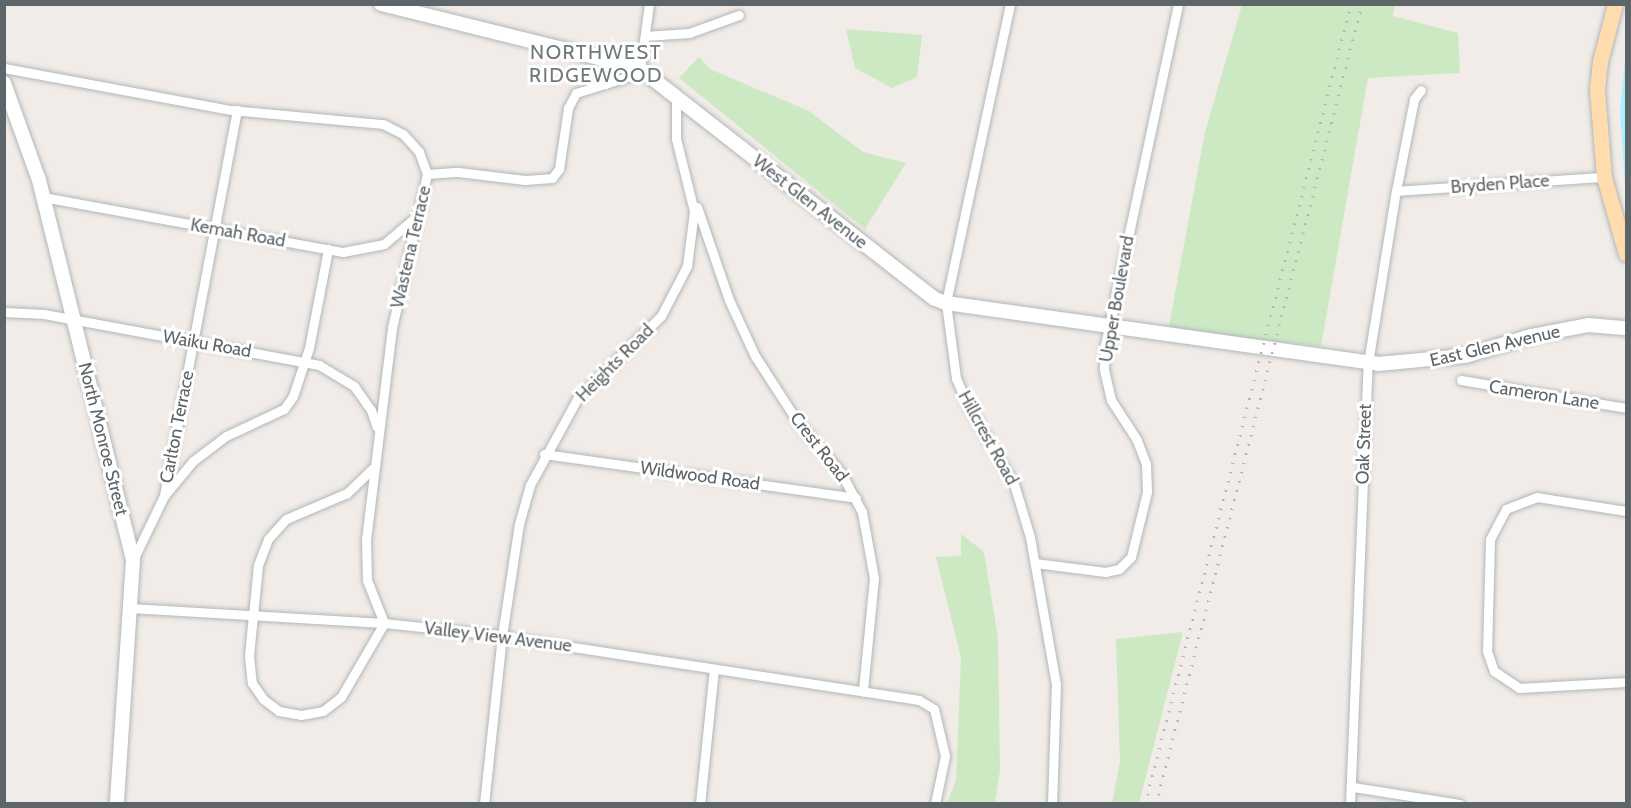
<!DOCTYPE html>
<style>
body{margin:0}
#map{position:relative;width:1631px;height:808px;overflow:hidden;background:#f1ece7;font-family:Cabin,sans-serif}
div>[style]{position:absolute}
.green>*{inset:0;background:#cde9c3}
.water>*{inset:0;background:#a9f1ff}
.roads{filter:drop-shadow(0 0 2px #b2b7ba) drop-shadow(0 0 2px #b2b7ba)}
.street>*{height:9px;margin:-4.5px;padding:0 4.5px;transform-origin:4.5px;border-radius:4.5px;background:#fff}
.secondary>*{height:14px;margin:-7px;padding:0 7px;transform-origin:7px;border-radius:7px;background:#fff}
.primary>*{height:15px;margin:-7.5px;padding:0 7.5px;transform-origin:7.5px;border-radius:7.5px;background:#ffdcae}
.rail>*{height:3px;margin-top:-1.5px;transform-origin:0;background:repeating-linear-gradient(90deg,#b4b5b6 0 1.5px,transparent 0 9.5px)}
span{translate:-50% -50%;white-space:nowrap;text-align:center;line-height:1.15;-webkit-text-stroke:6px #fff;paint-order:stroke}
.street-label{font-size:18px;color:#5e6568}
.neighbourhood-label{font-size:20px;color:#6f787a;letter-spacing:1.5px}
.frame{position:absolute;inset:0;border:6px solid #5e6568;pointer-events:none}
</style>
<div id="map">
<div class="green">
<div style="clip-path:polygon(1242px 5px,1395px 5px,1393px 16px,1458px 33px,1460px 73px,1368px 78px,1321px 346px,1168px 331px,1205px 132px)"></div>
<div style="clip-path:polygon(846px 29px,922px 35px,917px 77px,892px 88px,855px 68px)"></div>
<div style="clip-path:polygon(699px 57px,710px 69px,809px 111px,863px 152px,906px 163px,865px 229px,679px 78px)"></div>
<div style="clip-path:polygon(961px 534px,984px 552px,998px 638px,1000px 770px,995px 803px,947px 803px,956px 780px,961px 658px,936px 557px,961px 556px)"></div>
<div style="clip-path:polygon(1183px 632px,1139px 803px,1112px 803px,1120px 762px,1116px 639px)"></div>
</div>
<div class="water">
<div style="clip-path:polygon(1626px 52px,1626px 202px,1620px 110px)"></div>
</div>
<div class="roads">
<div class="street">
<div style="left:1010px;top:4px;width:306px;rotate:102.1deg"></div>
<div style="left:946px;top:303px;width:76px;rotate:82.4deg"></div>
<div style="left:956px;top:378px;width:26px;rotate:67deg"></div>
<div style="left:966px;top:402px;width:95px;rotate:59.7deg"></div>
<div style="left:1014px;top:484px;width:55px;rotate:73.2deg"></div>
<div style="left:1030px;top:537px;width:149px;rotate:80deg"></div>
<div style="left:1056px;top:684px;width:120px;rotate:91.9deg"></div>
<div style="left:645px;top:36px;width:44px;rotate:-3.9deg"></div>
<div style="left:689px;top:33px;width:53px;rotate:-19.8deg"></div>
<div style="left:4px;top:68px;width:231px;rotate:10.5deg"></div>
<div style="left:231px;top:110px;width:153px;rotate:5.3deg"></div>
<div style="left:383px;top:124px;width:22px;rotate:27deg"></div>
<div style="left:403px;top:134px;width:24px;rotate:48deg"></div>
<div style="left:419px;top:152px;width:23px;rotate:70deg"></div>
<div style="left:427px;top:174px;width:158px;rotate:102.8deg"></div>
<div style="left:392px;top:328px;width:213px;rotate:97deg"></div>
<div style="left:366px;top:539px;width:41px;rotate:88.6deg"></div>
<div style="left:367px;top:580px;width:46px;rotate:68.4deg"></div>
<div style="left:640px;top:69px;width:66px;rotate:-82.1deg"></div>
<div style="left:427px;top:174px;width:31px;rotate:-4deg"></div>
<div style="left:458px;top:172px;width:67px;rotate:6.8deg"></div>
<div style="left:525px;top:180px;width:27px;rotate:-4deg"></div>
<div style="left:552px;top:178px;width:11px;rotate:-52deg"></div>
<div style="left:559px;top:169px;width:62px;rotate:-81.6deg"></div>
<div style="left:568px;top:108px;width:17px;rotate:-62deg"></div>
<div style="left:576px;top:93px;width:70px;rotate:-17.4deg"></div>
<div style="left:1396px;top:191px;width:208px;rotate:-3.9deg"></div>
<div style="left:43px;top:197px;width:305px;rotate:10.4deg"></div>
<div style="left:343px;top:252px;width:42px;rotate:-11deg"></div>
<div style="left:384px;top:244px;width:43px;rotate:-40.3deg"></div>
<div style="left:697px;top:207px;width:98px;rotate:71deg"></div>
<div style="left:729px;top:300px;width:62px;rotate:65.1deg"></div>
<div style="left:755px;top:356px;width:77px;rotate:57.1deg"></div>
<div style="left:797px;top:421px;width:68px;rotate:49.8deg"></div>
<div style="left:841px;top:473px;width:44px;rotate:61.7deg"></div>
<div style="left:862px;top:512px;width:67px;rotate:79.7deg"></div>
<div style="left:874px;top:578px;width:114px;rotate:95.6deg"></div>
<div style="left:4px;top:312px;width:40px;rotate:2.9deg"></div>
<div style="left:44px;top:314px;width:280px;rotate:10.5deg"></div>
<div style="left:319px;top:365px;width:41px;rotate:31deg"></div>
<div style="left:354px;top:386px;width:29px;rotate:55deg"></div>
<div style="left:371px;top:410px;width:18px;rotate:71deg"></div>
<div style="left:1461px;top:380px;width:167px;rotate:9.6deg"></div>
<div style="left:544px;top:454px;width:315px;rotate:8deg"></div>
<div style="left:372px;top:469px;width:35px;rotate:136deg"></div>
<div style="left:347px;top:493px;width:66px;rotate:156.9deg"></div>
<div style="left:286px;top:519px;width:27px;rotate:132deg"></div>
<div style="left:268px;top:539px;width:28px;rotate:111deg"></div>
<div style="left:258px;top:565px;width:50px;rotate:95.7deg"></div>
<div style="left:253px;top:615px;width:41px;rotate:95.6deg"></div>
<div style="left:249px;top:656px;width:27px;rotate:84deg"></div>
<div style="left:252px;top:683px;width:19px;rotate:55deg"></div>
<div style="left:263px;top:699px;width:20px;rotate:37deg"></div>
<div style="left:279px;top:711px;width:22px;rotate:10deg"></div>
<div style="left:301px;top:715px;width:22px;rotate:-10deg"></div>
<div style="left:323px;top:711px;width:23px;rotate:-38deg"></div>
<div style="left:341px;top:697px;width:86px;rotate:-59.8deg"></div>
<div style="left:164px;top:496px;width:393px;rotate:-79.3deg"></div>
<div style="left:1626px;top:511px;width:90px;rotate:-171.1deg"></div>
<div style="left:1537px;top:497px;width:33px;rotate:159deg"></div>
<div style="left:1506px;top:509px;width:34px;rotate:118deg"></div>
<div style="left:1490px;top:539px;width:112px;rotate:91.5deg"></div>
<div style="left:1487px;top:651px;width:21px;rotate:71deg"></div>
<div style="left:1494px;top:671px;width:30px;rotate:34deg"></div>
<div style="left:1519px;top:688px;width:107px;rotate:-3.2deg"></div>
<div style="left:133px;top:560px;width:71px;rotate:-64.2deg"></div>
<div style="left:164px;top:496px;width:45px;rotate:-50.4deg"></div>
<div style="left:193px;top:461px;width:41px;rotate:-37.1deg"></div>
<div style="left:226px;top:436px;width:64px;rotate:-25deg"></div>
<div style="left:284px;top:409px;width:16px;rotate:-55deg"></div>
<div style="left:293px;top:396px;width:51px;rotate:-71.6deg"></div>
<div style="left:309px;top:348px;width:101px;rotate:-79.1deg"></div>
<div style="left:1035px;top:563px;width:71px;rotate:7.3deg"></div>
<div style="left:1105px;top:572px;width:14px;rotate:-12deg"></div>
<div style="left:1119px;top:569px;width:17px;rotate:-45deg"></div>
<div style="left:1131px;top:557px;width:67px;rotate:-76.2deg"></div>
<div style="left:1147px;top:492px;width:28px;rotate:-92deg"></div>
<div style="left:1146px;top:464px;width:26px;rotate:-111deg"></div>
<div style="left:1137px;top:440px;width:48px;rotate:-123deg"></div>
<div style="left:1111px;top:400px;width:32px;rotate:-103deg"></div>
<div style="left:1104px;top:369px;width:24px;rotate:-88deg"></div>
<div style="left:1105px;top:345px;width:349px;rotate:-77.9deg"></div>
<div style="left:130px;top:608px;width:254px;rotate:3.4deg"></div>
<div style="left:384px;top:623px;width:105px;rotate:6deg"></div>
<div style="left:488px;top:634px;width:436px;rotate:8.7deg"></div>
<div style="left:919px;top:700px;width:17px;rotate:31deg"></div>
<div style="left:934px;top:709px;width:48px;rotate:76.8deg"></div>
<div style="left:945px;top:756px;width:49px;rotate:101.8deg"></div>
<div style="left:1353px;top:787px;width:108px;rotate:9deg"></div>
<div style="left:484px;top:804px;width:169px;rotate:-83.9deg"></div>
<div style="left:502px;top:636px;width:113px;rotate:-81.4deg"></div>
<div style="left:519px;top:524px;width:41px;rotate:-74.2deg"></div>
<div style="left:530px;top:485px;width:98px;rotate:-61.3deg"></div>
<div style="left:577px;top:399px;width:118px;rotate:-44.7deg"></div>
<div style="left:661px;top:316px;width:56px;rotate:-62.5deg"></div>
<div style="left:687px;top:266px;width:55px;rotate:-82.7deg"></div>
<div style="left:694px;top:211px;width:74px;rotate:-104deg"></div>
<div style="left:676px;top:139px;width:40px;rotate:-90deg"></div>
<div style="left:700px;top:804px;width:136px;rotate:-84.1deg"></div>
<div style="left:1350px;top:804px;width:441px;rotate:-87.7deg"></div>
<div style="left:1368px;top:363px;width:174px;rotate:-80.8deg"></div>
<div style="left:1396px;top:191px;width:94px;rotate:-78.9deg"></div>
<div style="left:1414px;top:99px;width:11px;rotate:-52deg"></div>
</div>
<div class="secondary">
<div style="left:381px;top:4px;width:266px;rotate:13.9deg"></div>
<div style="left:639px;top:68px;width:375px;rotate:38deg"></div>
<div style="left:935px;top:299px;width:12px;rotate:20deg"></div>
<div style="left:946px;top:303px;width:436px;rotate:8deg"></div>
<div style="left:1378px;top:364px;width:87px;rotate:-5.3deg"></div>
<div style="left:1465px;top:356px;width:69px;rotate:-16.9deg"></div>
<div style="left:1531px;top:336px;width:58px;rotate:-10.9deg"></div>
<div style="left:1588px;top:325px;width:38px;rotate:5deg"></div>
<div style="left:4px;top:83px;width:103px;rotate:70.2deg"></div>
<div style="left:39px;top:180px;width:391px;rotate:76.1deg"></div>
<div style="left:133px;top:560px;width:245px;rotate:93.8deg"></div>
</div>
<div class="primary">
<div style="left:1615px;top:4px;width:59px;rotate:104.7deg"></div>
<div style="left:1600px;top:61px;width:29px;rotate:96deg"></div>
<div style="left:1597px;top:90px;width:87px;rotate:85.4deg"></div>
<div style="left:1604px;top:177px;width:80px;rotate:74.1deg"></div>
</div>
</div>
<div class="rail">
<div style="left:1145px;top:804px;width:826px;rotate:-75.56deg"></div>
<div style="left:1156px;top:804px;width:826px;rotate:-75.56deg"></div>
</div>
<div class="street-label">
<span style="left:1500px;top:184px;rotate:-4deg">Bryden Place</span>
<span style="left:810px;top:202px;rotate:38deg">West Glen Avenue</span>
<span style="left:238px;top:233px;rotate:10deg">Kemah Road</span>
<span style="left:411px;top:247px;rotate:-77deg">Wastena Terrace</span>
<span style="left:1117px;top:299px;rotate:-80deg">Upper Boulevard</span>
<span style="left:207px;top:344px;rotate:10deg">Waiku Road</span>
<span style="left:1495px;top:346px;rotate:-13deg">East Glen Avenue</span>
<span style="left:615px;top:363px;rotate:-45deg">Heights Road</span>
<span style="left:1544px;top:395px;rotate:9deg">Cameron Lane</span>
<span style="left:177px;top:427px;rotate:-79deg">Carlton Terrace</span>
<span style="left:988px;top:438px;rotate:61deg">Hillcrest Road</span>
<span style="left:103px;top:439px;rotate:76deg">North Monroe Street</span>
<span style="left:1364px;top:444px;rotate:-88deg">Oak Street</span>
<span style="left:819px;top:447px;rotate:52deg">Crest Road</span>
<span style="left:700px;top:476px;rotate:8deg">Wildwood Road</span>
<span style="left:498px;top:637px;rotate:7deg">Valley View Avenue</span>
</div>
<div class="neighbourhood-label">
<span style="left:596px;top:64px">NORTHWEST<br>RIDGEWOOD</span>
</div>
<div class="frame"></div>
</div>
